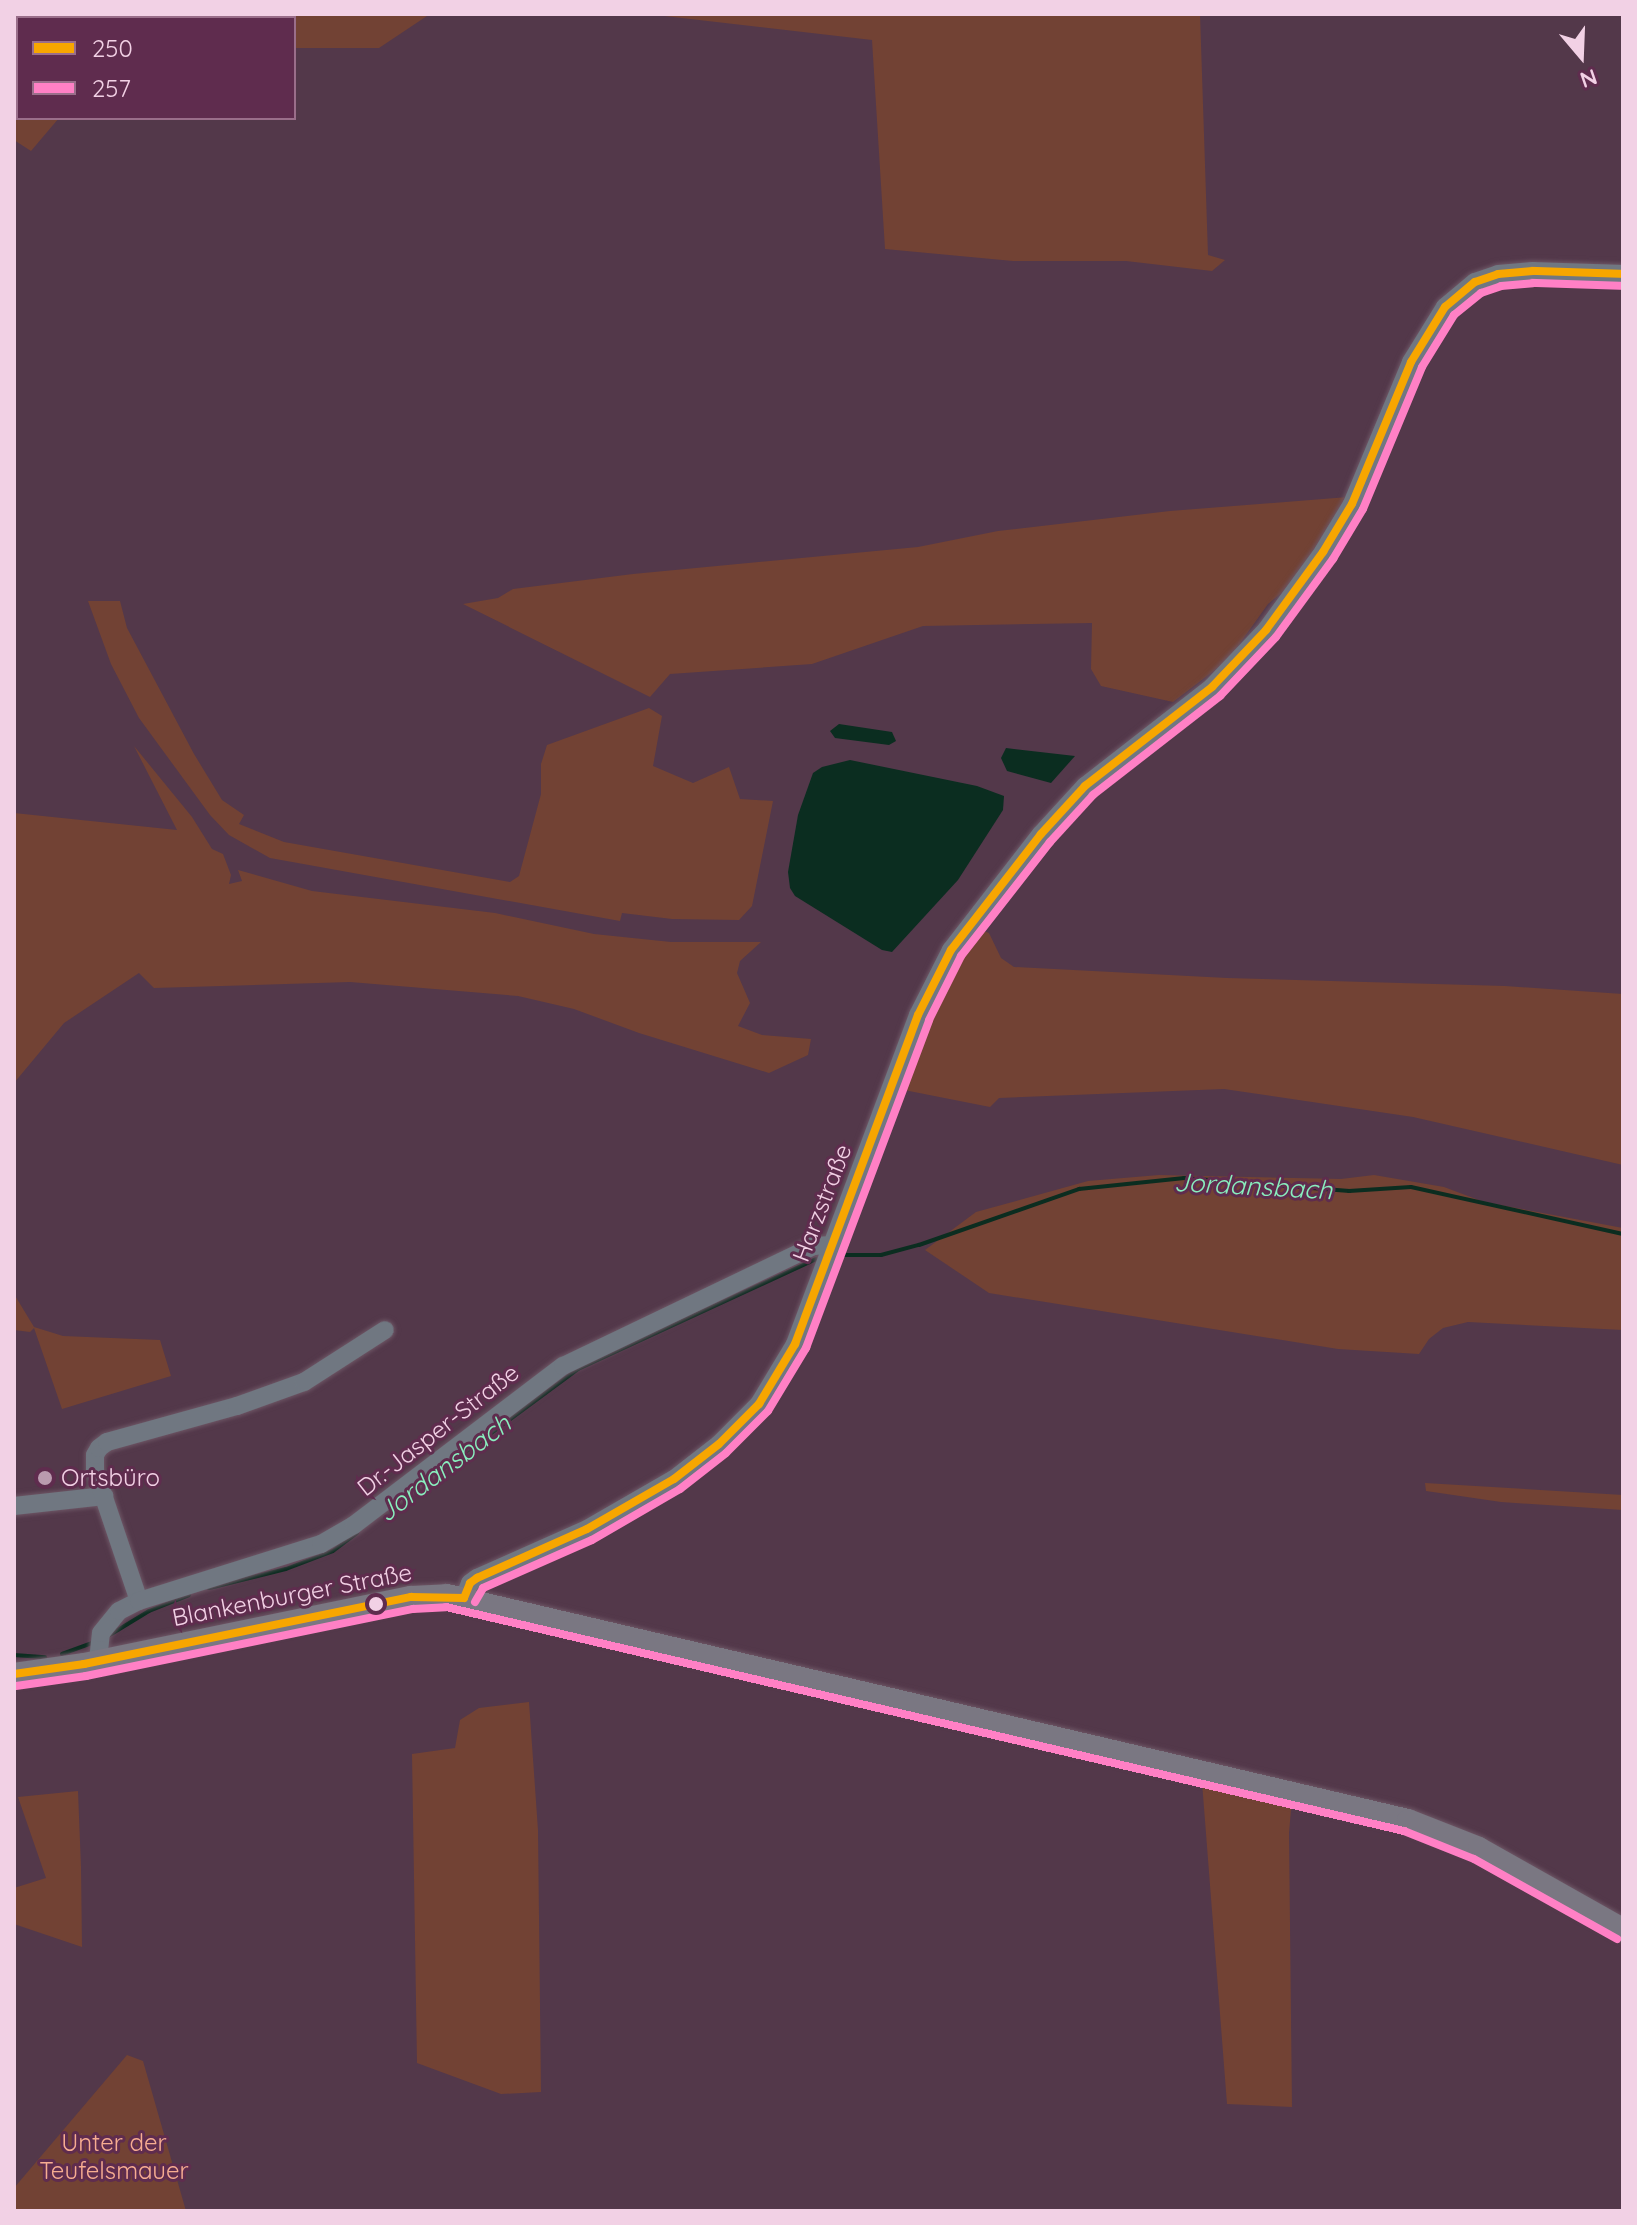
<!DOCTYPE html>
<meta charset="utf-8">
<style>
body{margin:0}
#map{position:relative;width:1637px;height:2225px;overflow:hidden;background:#53384a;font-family:Quicksand,sans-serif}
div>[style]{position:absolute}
.green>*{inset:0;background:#724234}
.water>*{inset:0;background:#0b2d20}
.stream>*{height:4px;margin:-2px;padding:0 2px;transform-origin:2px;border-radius:2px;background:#0b2d20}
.roads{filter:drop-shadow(0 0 2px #6d5665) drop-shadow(0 0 2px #6d5665)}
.minor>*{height:18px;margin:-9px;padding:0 9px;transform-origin:9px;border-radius:9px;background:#707781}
.major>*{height:22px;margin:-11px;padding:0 11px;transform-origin:11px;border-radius:11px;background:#7a7782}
.bus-1>*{height:8px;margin:-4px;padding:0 4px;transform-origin:4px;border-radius:4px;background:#f7a600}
.bus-2>*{height:8px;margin:-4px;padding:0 4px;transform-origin:4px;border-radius:4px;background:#ff80c5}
.dots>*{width:22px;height:22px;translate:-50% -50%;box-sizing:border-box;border:4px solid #5f2c4e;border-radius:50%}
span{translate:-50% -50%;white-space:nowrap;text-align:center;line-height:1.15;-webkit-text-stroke:6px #5f2c4e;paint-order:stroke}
.street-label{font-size:24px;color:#f2d1e5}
.poi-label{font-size:24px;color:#f2d1e5}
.left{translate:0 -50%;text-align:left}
.park-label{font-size:24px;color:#f7ad91}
.water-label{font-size:26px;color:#89efbe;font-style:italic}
.frame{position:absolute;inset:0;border:16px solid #f2d1e5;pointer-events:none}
.legend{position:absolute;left:16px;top:16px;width:280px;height:104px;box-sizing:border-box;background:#5f2c4e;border:2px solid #9a6e8a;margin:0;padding:10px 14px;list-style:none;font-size:24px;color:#f2d1e5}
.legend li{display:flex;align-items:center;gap:16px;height:40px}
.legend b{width:40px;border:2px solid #9a6e8a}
.north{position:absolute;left:1541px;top:16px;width:80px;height:80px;-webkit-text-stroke:6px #5f2c4e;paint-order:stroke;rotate:161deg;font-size:22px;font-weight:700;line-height:32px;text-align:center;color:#f2d1e5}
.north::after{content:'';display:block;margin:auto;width:28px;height:36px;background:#f2d1e5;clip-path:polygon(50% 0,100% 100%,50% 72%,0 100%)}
</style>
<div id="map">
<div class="green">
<div style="clip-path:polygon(14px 14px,129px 14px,129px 18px,18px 18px,18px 118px,59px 118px,31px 151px,14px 140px)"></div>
<div style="clip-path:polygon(139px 14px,430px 14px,379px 48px,294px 48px,294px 18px,131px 18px)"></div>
<div style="clip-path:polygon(647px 14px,1200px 14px,1208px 255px,1225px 260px,1212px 271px,1126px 261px,1013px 261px,885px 249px,872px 40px)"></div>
<div style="clip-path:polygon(1348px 497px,1318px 548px,1290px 586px,1268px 604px,1228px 660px,1173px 702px,1101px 686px,1091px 669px,1092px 623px,923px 626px,812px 664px,670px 674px,650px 697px,463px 604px,498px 598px,513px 589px,633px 574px,918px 547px,998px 531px,1170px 511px)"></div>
<div style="clip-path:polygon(88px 601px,120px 601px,127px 628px,194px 754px,222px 800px,244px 815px,239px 824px,284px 842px,510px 882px,519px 876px,541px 794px,541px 764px,547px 745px,649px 708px,662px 716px,653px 766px,693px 783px,729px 767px,740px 799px,773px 801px,752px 906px,739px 920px,672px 919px,622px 913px,620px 921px,270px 858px,229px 835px,210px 815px,139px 718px,111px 664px)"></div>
<div style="clip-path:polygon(134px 746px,192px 817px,212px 849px,223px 854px,231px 875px,229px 884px,242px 881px,238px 870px,312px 891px,495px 913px,594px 934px,671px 942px,761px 942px,740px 961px,737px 973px,750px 1003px,738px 1026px,762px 1035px,811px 1039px,808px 1055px,769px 1073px,639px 1033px,574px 1009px,518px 996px,350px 982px,154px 988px,139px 973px,64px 1023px,14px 1083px,14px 813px,177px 830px)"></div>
<div style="clip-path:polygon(979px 929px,989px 933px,1001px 958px,1014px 967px,1227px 978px,1505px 986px,1623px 994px,1623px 1165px,1413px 1117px,1224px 1089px,999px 1098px,990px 1107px,899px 1089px,933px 997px,951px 963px)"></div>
<div style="clip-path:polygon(1159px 1175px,1341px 1179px,1374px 1175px,1444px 1187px,1484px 1202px,1623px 1228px,1623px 1330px,1468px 1322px,1443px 1328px,1429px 1339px,1419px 1354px,1338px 1349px,989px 1293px,925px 1250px,976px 1212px,1088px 1181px)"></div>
<div style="clip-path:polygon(14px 1294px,34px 1327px,63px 1336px,160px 1340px,171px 1376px,62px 1409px,34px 1328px,30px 1332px,14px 1330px)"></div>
<div style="clip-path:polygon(1425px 1483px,1623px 1495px,1623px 1510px,1501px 1502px,1426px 1491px)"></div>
<div style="clip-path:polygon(529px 1702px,538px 1830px,541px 2092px,501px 2094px,417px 2063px,412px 1754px,455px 1748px,460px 1720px,479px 1708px)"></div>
<div style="clip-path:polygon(1202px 1782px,1297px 1804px,1291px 1810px,1289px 1833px,1292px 2107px,1227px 2104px)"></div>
<div style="clip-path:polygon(78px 1791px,81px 1867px,82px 1947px,14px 1924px,14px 1888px,46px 1878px,18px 1797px)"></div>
<div style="clip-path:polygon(127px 2055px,143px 2061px,186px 2211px,14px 2211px,14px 2188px)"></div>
</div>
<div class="water">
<div style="clip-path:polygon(839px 724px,892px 732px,896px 741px,889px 745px,835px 738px,830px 731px)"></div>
<div style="clip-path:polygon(1006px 748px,1075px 756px,1051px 783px,1007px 771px,1001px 758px)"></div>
<div style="clip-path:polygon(850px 760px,977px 786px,1004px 796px,1003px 810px,958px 880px,892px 952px,882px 950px,795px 896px,790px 888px,788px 872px,798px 815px,813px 773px,822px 767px)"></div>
</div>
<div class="stream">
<div style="left:842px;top:1255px;width:39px"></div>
<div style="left:881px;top:1255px;width:39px;rotate:-15deg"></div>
<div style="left:919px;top:1245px;width:170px;rotate:-19.3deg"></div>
<div style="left:1079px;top:1189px;width:106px;rotate:-6deg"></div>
<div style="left:1184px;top:1178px;width:166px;rotate:4.5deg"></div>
<div style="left:1349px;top:1191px;width:62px;rotate:-3.7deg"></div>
<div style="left:1411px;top:1187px;width:217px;rotate:12.5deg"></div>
<div style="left:437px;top:1473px;width:175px;rotate:-36.4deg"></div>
<div style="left:578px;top:1369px;width:262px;rotate:-24.8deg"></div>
<div style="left:209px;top:1588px;width:79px;rotate:-13.9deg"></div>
<div style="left:286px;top:1569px;width:50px;rotate:-21deg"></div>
<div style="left:333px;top:1551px;width:30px;rotate:-37deg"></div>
<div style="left:108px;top:1636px;width:48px;rotate:-31.4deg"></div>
<div style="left:149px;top:1611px;width:43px;rotate:-21.8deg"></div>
<div style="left:62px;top:1654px;width:33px;rotate:-20deg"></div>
<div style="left:14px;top:1655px;width:31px;rotate:4deg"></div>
</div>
<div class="roads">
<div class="minor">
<div style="left:14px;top:1506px;width:91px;rotate:-6.3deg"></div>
<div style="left:464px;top:1598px;width:16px;rotate:-68deg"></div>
<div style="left:470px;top:1583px;width:9px;rotate:-36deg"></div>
<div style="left:477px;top:1578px;width:120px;rotate:-24deg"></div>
<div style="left:587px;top:1529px;width:100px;rotate:-29.9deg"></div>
<div style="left:674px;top:1479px;width:57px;rotate:-37.9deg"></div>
<div style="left:719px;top:1444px;width:57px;rotate:-45deg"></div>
<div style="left:759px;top:1404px;width:70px;rotate:-59deg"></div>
<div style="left:795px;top:1344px;width:351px;rotate:-69.5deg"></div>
<div style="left:918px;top:1015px;width:73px;rotate:-63.1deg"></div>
<div style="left:951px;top:950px;width:147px;rotate:-52.2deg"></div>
<div style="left:1041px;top:834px;width:65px;rotate:-47.5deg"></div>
<div style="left:1085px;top:786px;width:161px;rotate:-37.9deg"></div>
<div style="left:1212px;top:687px;width:79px;rotate:-46.5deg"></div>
<div style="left:1266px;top:630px;width:97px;rotate:-53.8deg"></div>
<div style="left:1323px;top:552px;width:56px;rotate:-58.9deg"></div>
<div style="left:1352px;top:504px;width:154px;rotate:-67.4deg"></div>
<div style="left:1411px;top:362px;width:65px;rotate:-58.3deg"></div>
<div style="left:1445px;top:307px;width:39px;rotate:-40deg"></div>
<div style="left:1475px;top:282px;width:24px;rotate:-19deg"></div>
<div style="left:1498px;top:274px;width:35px;rotate:-5deg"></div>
<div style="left:1533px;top:271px;width:90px;rotate:1.9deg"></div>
<div style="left:139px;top:1601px;width:137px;rotate:-108.7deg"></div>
<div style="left:95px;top:1471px;width:16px;rotate:-90deg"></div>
<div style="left:95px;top:1455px;width:8px;rotate:-60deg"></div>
<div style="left:99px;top:1448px;width:10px;rotate:-37deg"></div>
<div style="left:107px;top:1442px;width:135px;rotate:-15.5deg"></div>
<div style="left:237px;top:1406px;width:71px;rotate:-19.7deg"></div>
<div style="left:304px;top:1382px;width:96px;rotate:-32.7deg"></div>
<div style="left:98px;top:1661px;width:28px;rotate:-84deg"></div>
<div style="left:101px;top:1633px;width:28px;rotate:-51deg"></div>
<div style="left:119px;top:1611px;width:22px;rotate:-27deg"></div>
<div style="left:139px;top:1601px;width:191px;rotate:-17.4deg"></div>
<div style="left:321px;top:1544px;width:38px;rotate:-30deg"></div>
<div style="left:354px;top:1525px;width:263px;rotate:-37.3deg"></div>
<div style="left:563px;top:1366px;width:277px;rotate:-25.6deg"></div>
<div style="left:813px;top:1246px;width:19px;rotate:-3deg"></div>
</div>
<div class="major">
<div style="left:14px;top:1674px;width:71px;rotate:-8.1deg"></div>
<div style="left:84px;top:1664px;width:334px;rotate:-11.6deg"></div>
<div style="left:411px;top:1597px;width:36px;rotate:-3deg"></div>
<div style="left:447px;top:1595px;width:987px;rotate:13.18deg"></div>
<div style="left:1408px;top:1820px;width:76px;rotate:21.5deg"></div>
<div style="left:1479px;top:1848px;width:165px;rotate:29.4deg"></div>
</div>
</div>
<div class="bus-1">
<div style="left:464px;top:1598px;width:16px;rotate:-68deg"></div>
<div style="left:470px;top:1583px;width:9px;rotate:-36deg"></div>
<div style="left:477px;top:1578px;width:120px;rotate:-24deg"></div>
<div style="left:587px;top:1529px;width:100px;rotate:-29.9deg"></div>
<div style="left:674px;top:1479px;width:57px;rotate:-37.9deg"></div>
<div style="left:719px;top:1444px;width:57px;rotate:-45deg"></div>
<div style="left:759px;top:1404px;width:70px;rotate:-59deg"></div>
<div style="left:795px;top:1344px;width:351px;rotate:-69.5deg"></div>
<div style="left:918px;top:1015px;width:73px;rotate:-63.1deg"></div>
<div style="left:951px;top:950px;width:147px;rotate:-52.2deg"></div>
<div style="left:1041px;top:834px;width:65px;rotate:-47.5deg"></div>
<div style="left:1085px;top:786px;width:161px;rotate:-37.9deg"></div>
<div style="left:1212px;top:687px;width:79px;rotate:-46.5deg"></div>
<div style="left:1266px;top:630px;width:97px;rotate:-53.8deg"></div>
<div style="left:1323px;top:552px;width:56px;rotate:-58.9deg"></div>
<div style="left:1352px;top:504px;width:154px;rotate:-67.4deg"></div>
<div style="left:1411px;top:362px;width:65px;rotate:-58.3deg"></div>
<div style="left:1445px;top:307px;width:39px;rotate:-40deg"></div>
<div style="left:1475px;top:282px;width:24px;rotate:-19deg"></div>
<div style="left:1498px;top:274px;width:35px;rotate:-5deg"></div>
<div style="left:1533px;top:271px;width:90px;rotate:1.9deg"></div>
<div style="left:14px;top:1674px;width:71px;rotate:-8.1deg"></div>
<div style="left:84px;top:1664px;width:334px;rotate:-11.6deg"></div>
<div style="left:411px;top:1597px;width:53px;rotate:1.1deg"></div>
</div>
<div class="bus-2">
<div style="left:475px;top:1602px;width:16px;rotate:-60deg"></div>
<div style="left:483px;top:1588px;width:119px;rotate:-23.8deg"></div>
<div style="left:592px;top:1540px;width:102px;rotate:-30.1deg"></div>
<div style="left:680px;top:1489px;width:58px;rotate:-38deg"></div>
<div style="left:726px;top:1453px;width:59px;rotate:-45deg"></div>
<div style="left:768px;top:1411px;width:74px;rotate:-58.9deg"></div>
<div style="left:806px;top:1348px;width:350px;rotate:-69.4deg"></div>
<div style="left:929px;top:1020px;width:72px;rotate:-63.4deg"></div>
<div style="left:961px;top:956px;width:145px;rotate:-52deg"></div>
<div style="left:1050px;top:842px;width:64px;rotate:-47.5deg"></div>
<div style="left:1093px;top:795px;width:161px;rotate:-37.9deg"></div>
<div style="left:1220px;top:696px;width:81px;rotate:-46.5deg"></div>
<div style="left:1276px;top:637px;width:97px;rotate:-53.8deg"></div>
<div style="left:1333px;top:559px;width:58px;rotate:-59deg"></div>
<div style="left:1363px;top:509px;width:154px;rotate:-67.4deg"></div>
<div style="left:1422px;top:367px;width:61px;rotate:-58.4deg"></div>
<div style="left:1454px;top:315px;width:35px;rotate:-39deg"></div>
<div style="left:1481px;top:293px;width:21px;rotate:-19deg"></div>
<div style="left:1501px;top:286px;width:32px;rotate:-5deg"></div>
<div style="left:1533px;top:283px;width:90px;rotate:1.9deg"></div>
<div style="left:16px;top:1686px;width:71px;rotate:-8.1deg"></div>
<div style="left:86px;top:1676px;width:334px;rotate:-11.6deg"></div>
<div style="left:413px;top:1609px;width:33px;rotate:-3deg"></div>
<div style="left:446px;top:1607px;width:984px;rotate:13.16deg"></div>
<div style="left:1404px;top:1831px;width:75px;rotate:21.8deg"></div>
<div style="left:1474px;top:1859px;width:164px;rotate:29.2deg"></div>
</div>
<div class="dots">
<div style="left:45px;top:1478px;background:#ba9baf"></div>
<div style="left:376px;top:1604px;background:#f2d1e5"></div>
</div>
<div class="street-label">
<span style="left:822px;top:1203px;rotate:-69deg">Harzstraße</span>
<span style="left:438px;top:1430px;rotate:-38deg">Dr.-Jasper-Straße</span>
<span style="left:292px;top:1595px;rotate:-11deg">Blankenburger Straße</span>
</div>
<div class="poi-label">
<span class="left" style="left:61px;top:1478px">Ortsbüro</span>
</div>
<div class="park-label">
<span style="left:114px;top:2157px">Unter der<br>Teufelsmauer</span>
</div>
<div class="water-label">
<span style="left:1253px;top:1186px;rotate:3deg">Jordansbach</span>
<span style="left:444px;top:1468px;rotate:-37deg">Jordansbach</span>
</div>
<div class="frame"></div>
<ul class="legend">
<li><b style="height:10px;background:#f7a600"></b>250</li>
<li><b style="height:10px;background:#ff80c5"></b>257</li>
</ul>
<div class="north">N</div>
</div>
